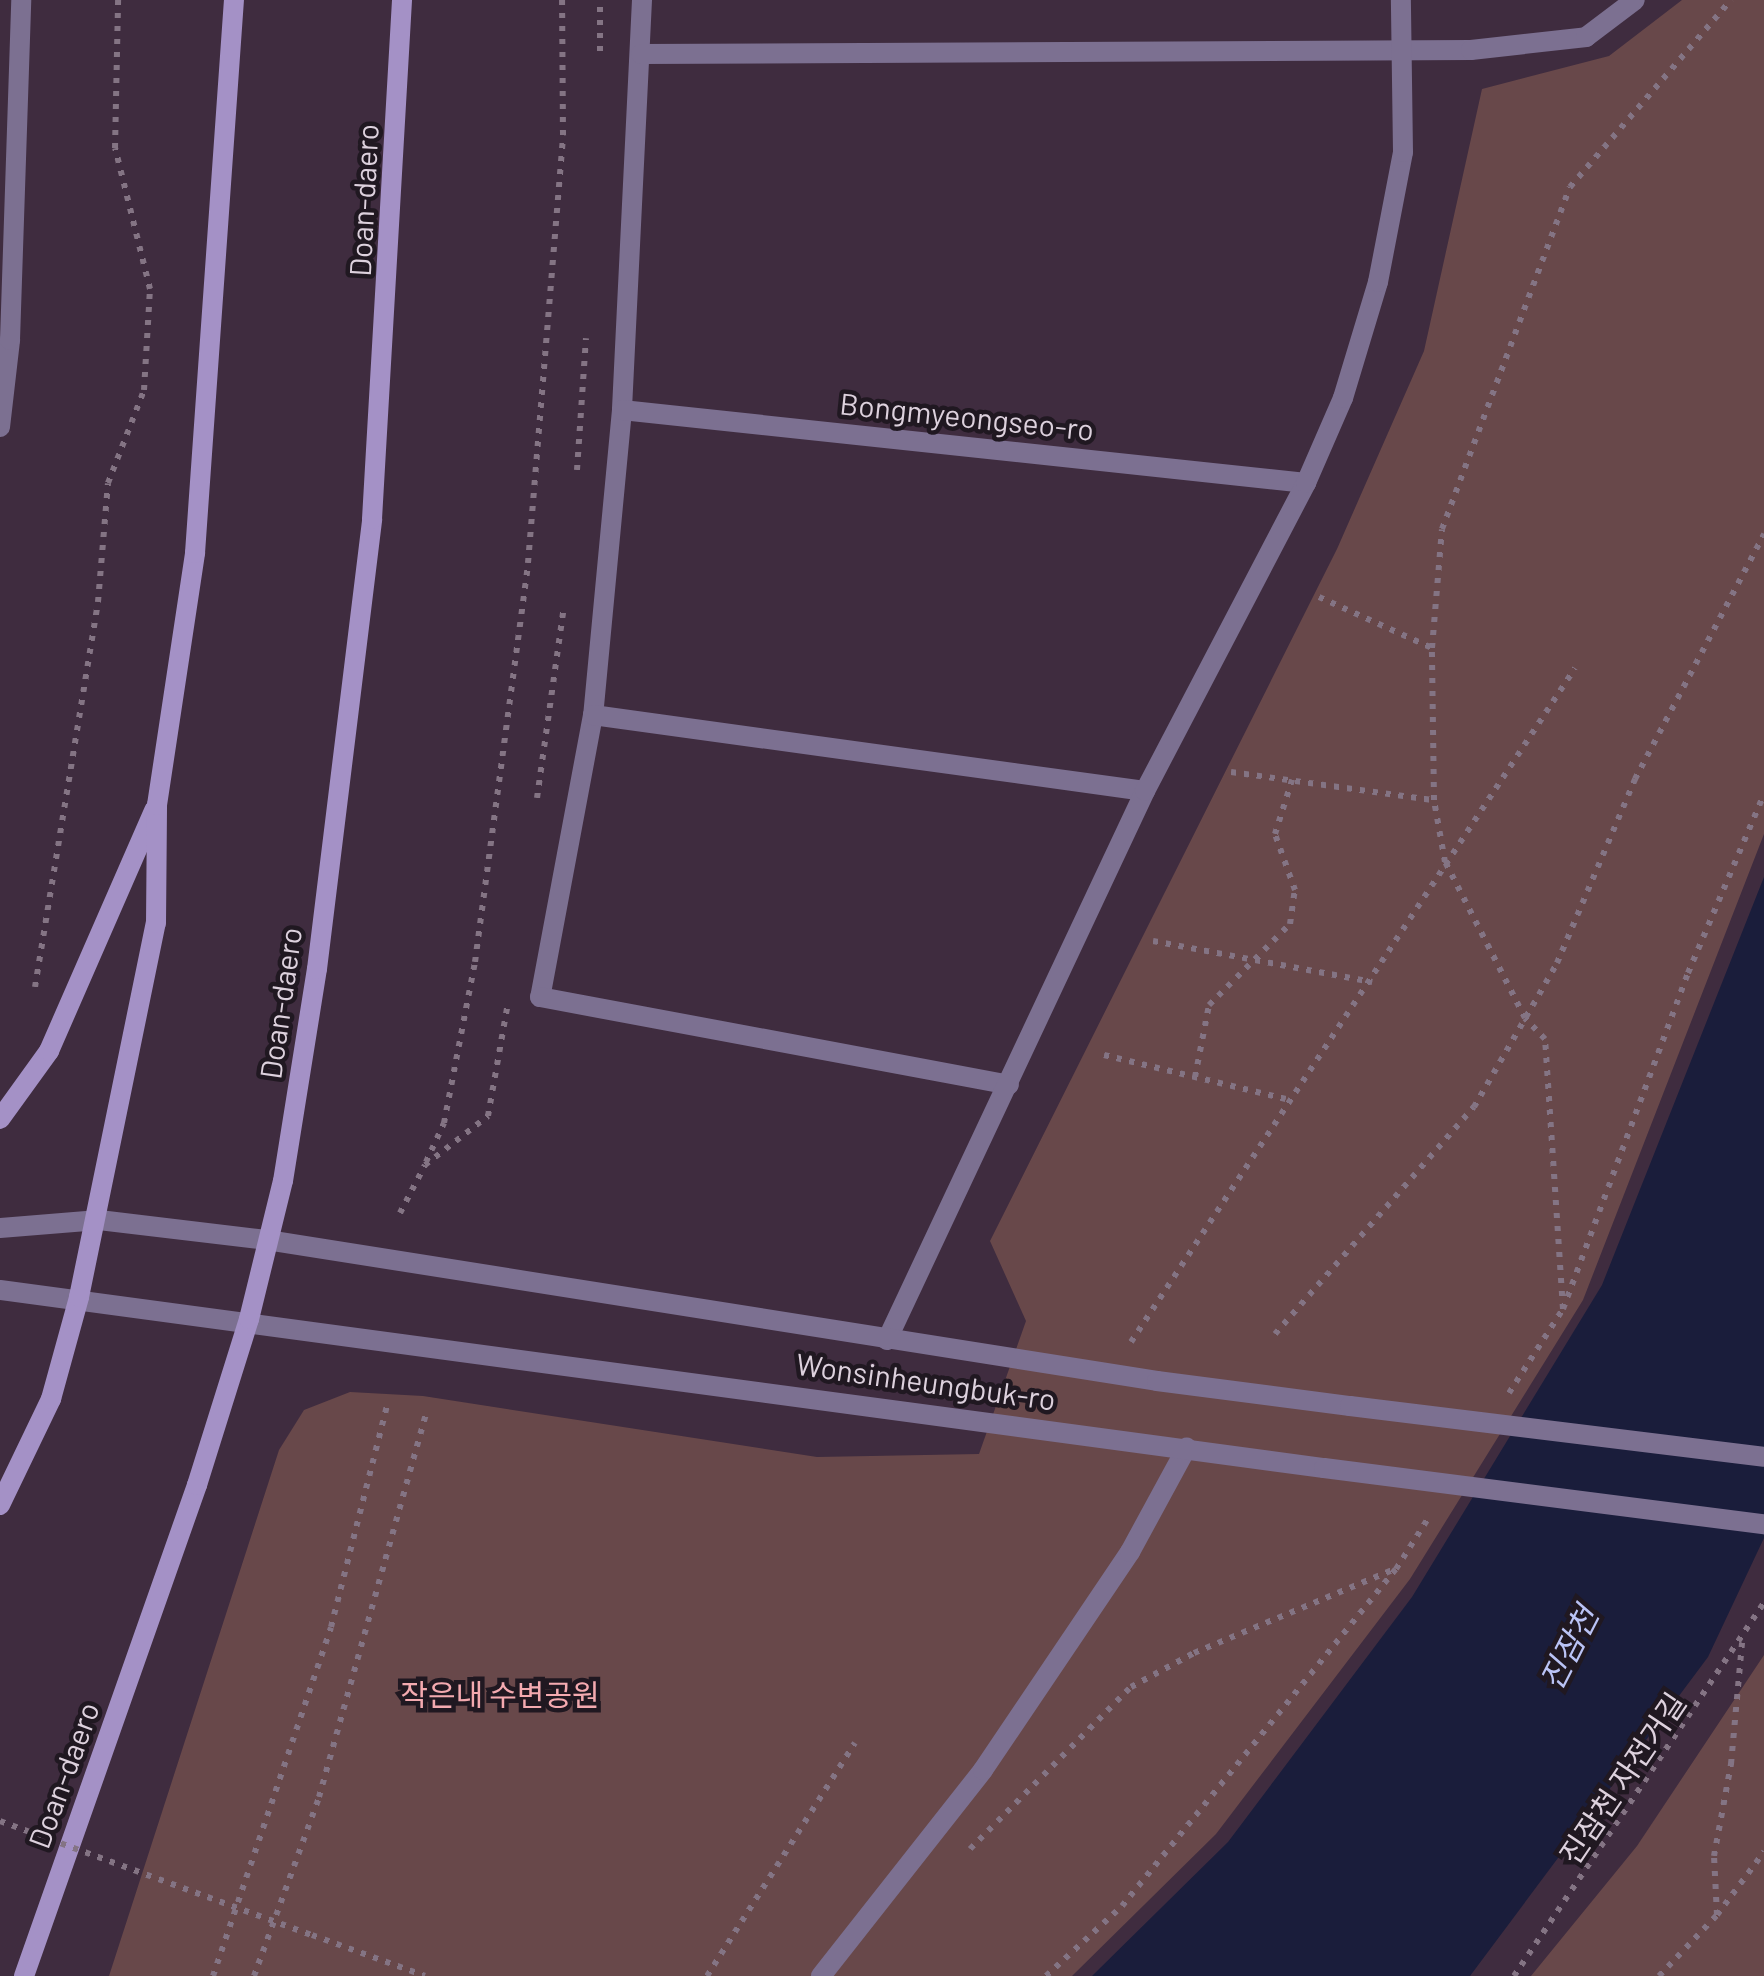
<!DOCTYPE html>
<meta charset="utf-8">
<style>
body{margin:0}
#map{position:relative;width:1764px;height:1976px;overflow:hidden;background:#3f2c3f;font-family:Barlow,"Noto Sans KR",sans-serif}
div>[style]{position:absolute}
.green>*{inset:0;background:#68484a}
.water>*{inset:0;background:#1a1d3b}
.path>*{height:6px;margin-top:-3px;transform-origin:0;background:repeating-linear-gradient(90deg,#847484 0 5px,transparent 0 13px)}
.service>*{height:20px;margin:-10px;padding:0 10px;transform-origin:10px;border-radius:10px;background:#7c7091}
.minor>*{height:20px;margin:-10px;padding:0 10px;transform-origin:10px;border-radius:10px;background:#7c7091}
.tertiary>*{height:20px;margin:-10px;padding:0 10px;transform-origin:10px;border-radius:10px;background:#7c7091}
.secondary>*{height:20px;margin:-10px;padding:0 10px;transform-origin:10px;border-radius:10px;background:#a491c6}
.path-bridge>*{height:6px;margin-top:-3px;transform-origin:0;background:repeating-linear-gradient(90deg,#847484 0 5px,transparent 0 13px)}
.tertiary-bridge>*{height:20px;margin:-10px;padding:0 10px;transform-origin:10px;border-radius:10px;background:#7c7091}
span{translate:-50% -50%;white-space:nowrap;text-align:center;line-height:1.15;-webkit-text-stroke:9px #201821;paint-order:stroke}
.street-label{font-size:30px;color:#ddd1dd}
.park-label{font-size:30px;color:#f4aab0}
.water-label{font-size:32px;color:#bac3f5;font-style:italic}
</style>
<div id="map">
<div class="green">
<div style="clip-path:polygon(1682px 0,1764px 0,1764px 834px,1583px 1300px,1410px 1579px,1216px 1834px,1072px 1976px,109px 1976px,279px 1450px,304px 1410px,350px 1392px,423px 1396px,817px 1457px,979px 1454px,1026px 1321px,990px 1241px,1337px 549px,1424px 351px,1482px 89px,1609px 56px)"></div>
<div style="clip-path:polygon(1764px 1655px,1764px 1976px,1531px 1976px,1637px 1846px)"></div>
</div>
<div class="water">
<div style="clip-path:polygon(1764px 877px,1764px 1538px,1708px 1657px,1470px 1976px,1092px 1976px,1228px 1842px,1412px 1597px,1602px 1285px)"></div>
</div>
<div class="path">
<div style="left:600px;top:51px;width:51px;rotate:-90deg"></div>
<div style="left:577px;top:470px;width:132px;rotate:-86.1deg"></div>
<div style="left:1319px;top:597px;width:124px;rotate:24.3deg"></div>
<div style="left:1231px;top:772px;width:205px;rotate:7.9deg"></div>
<div style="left:537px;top:798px;width:193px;rotate:-82deg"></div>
<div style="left:1153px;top:941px;width:223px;rotate:10.6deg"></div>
<div style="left:35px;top:987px;width:390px;rotate:-80.7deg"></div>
<div style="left:98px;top:602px;width:119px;rotate:-85.2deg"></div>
<div style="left:108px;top:483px;width:100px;rotate:-68.8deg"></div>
<div style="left:144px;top:390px;width:101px;rotate:-86.6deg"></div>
<div style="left:150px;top:289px;width:145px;rotate:-103.9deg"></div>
<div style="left:115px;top:148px;width:148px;rotate:-88.8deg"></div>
<div style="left:1104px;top:1055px;width:187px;rotate:13.6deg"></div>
<div style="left:1195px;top:1077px;width:73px;rotate:-79deg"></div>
<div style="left:1209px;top:1005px;width:115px;rotate:-45deg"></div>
<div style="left:1290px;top:924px;width:34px;rotate:-82deg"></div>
<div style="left:1295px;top:890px;width:59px;rotate:-109.7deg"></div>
<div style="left:1275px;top:834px;width:57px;rotate:-72.5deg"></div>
<div style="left:426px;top:1162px;width:43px;rotate:-65.2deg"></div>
<div style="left:444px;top:1123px;width:164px;rotate:-79.1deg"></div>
<div style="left:475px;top:962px;width:403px;rotate:-82.4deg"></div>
<div style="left:528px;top:563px;width:429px;rotate:-85.3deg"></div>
<div style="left:563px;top:135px;width:135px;rotate:-90.4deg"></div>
<div style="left:400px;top:1213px;width:54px;rotate:-62.5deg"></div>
<div style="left:425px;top:1165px;width:80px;rotate:-37.9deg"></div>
<div style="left:488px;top:1116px;width:110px;rotate:-80deg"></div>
<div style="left:1563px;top:1309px;width:271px;rotate:-93.8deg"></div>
<div style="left:1545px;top:1039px;width:29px;rotate:-134deg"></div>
<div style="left:1525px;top:1018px;width:175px;rotate:-117.1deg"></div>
<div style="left:1445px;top:862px;width:63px;rotate:-100.1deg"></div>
<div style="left:1434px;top:800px;width:152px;rotate:-90.8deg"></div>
<div style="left:1432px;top:648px;width:119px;rotate:-85.2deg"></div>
<div style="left:1442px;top:529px;width:365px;rotate:-69.5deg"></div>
<div style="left:1570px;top:187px;width:247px;rotate:-49.3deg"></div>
<div style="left:1275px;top:1334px;width:302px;rotate:-48.8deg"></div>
<div style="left:1474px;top:1107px;width:166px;rotate:-60deg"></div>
<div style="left:1557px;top:963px;width:200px;rotate:-67deg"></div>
<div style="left:1635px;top:779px;width:277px;rotate:-62.2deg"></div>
<div style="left:1131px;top:1342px;width:807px;rotate:-56.62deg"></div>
<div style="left:1509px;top:1393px;width:100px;rotate:-57.3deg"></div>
<div style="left:1563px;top:1309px;width:358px;rotate:-69.6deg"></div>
<div style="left:1688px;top:973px;width:194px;rotate:-67deg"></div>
<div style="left:970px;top:1849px;width:228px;rotate:-45.2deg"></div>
<div style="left:1131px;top:1687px;width:72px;rotate:-28.4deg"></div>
<div style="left:1194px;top:1653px;width:218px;rotate:-22.7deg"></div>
<div style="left:1717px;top:1915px;width:59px;rotate:-92.9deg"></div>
<div style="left:1714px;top:1856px;width:94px;rotate:-79.5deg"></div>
<div style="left:1731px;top:1764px;width:122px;rotate:-84.8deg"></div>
<div style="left:312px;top:1935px;width:120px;rotate:19.9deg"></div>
<div style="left:213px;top:1976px;width:368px;rotate:-71.3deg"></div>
<div style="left:331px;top:1627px;width:229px;rotate:-75.8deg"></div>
<div style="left:254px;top:1976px;width:190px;rotate:-70deg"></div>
<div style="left:319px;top:1797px;width:397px;rotate:-74.4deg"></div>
<div style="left:707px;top:1976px;width:276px;rotate:-57.6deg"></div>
<div style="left:1046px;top:1976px;width:103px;rotate:-42.6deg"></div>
<div style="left:1122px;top:1906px;width:434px;rotate:-50.9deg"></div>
<div style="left:1396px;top:1569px;width:62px;rotate:-57.6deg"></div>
<div style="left:1514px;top:1976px;width:449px;rotate:-56.2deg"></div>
<div style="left:1659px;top:1976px;width:84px;rotate:-46.4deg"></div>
<div style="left:1717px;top:1915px;width:79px;rotate:-53.3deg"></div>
</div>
<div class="service">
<div style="left:821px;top:1976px;width:262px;rotate:-51.8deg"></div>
<div style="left:983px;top:1770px;width:263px;rotate:-56deg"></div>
<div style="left:1130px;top:1552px;width:119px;rotate:-61.5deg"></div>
</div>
<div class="minor">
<div style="left:642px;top:0;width:410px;rotate:92.8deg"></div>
<div style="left:622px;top:410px;width:306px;rotate:95.4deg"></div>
<div style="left:593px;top:715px;width:287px;rotate:100.6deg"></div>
<div style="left:540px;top:997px;width:477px;rotate:10.6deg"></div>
<div style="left:641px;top:54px;width:830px;rotate:-0.28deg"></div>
<div style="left:1471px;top:50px;width:116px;rotate:-6.4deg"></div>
<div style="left:1586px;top:37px;width:61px;rotate:-37.1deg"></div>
<div style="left:622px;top:410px;width:688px;rotate:6.09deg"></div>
<div style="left:0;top:427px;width:88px;rotate:-83.4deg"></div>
<div style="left:10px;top:340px;width:340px;rotate:-88.1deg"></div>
<div style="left:593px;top:715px;width:557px;rotate:7.84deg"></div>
<div style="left:887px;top:1340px;width:607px;rotate:-64.83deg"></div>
<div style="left:1145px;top:791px;width:348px;rotate:-62.4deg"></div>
<div style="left:1306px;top:483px;width:93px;rotate:-66.5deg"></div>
<div style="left:1343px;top:398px;width:121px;rotate:-73.2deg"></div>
<div style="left:1378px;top:282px;width:132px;rotate:-79.1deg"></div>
<div style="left:1403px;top:152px;width:152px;rotate:-90.8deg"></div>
</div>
<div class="tertiary">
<div style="left:0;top:1228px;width:99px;rotate:-4.6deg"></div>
<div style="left:99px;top:1220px;width:169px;rotate:6.8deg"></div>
<div style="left:267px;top:1240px;width:901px;rotate:9deg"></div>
<div style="left:1157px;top:1381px;width:195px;rotate:7.4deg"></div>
<div style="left:0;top:1290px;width:1336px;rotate:7.66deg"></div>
</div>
<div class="secondary">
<div style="left:0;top:1119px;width:84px;rotate:-54.2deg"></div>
<div style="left:49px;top:1051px;width:262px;rotate:-66.4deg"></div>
<div style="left:0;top:1505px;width:118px;rotate:-64.3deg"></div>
<div style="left:51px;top:1399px;width:106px;rotate:-74.6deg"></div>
<div style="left:79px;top:1297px;width:382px;rotate:-78.4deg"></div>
<div style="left:156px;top:923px;width:118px;rotate:-89.5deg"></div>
<div style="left:157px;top:805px;width:255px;rotate:-81.4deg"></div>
<div style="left:195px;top:553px;width:554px;rotate:-85.97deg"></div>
<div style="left:24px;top:1976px;width:521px;rotate:-70.59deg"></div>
<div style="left:197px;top:1485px;width:174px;rotate:-72.6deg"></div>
<div style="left:249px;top:1319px;width:142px;rotate:-76.2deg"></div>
<div style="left:283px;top:1181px;width:215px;rotate:-80.9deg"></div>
<div style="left:317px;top:969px;width:453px;rotate:-83deg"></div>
<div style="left:372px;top:519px;width:520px;rotate:-86.69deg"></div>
</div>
<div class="path-bridge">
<div style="left:0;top:1821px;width:332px;rotate:20.1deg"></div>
</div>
<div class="tertiary-bridge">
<div style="left:1350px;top:1406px;width:417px;rotate:7deg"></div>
<div style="left:1324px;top:1468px;width:444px;rotate:7.3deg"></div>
</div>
<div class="street-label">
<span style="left:363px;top:200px;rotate:-87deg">Doan-daero</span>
<span style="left:967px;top:416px;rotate:6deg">Bongmyeongseo-ro</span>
<span style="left:280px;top:1003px;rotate:-82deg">Doan-daero</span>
<span style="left:926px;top:1381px;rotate:8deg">Wonsinheungbuk-ro</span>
<span style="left:63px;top:1775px;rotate:-70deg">Doan-daero</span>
<span style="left:1622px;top:1778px;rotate:-56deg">진잠천 자전거길</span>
</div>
<div class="park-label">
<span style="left:500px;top:1694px">작은내 수변공원</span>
</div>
<div class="water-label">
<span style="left:1568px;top:1648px;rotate:-63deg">진잠천</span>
</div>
</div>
